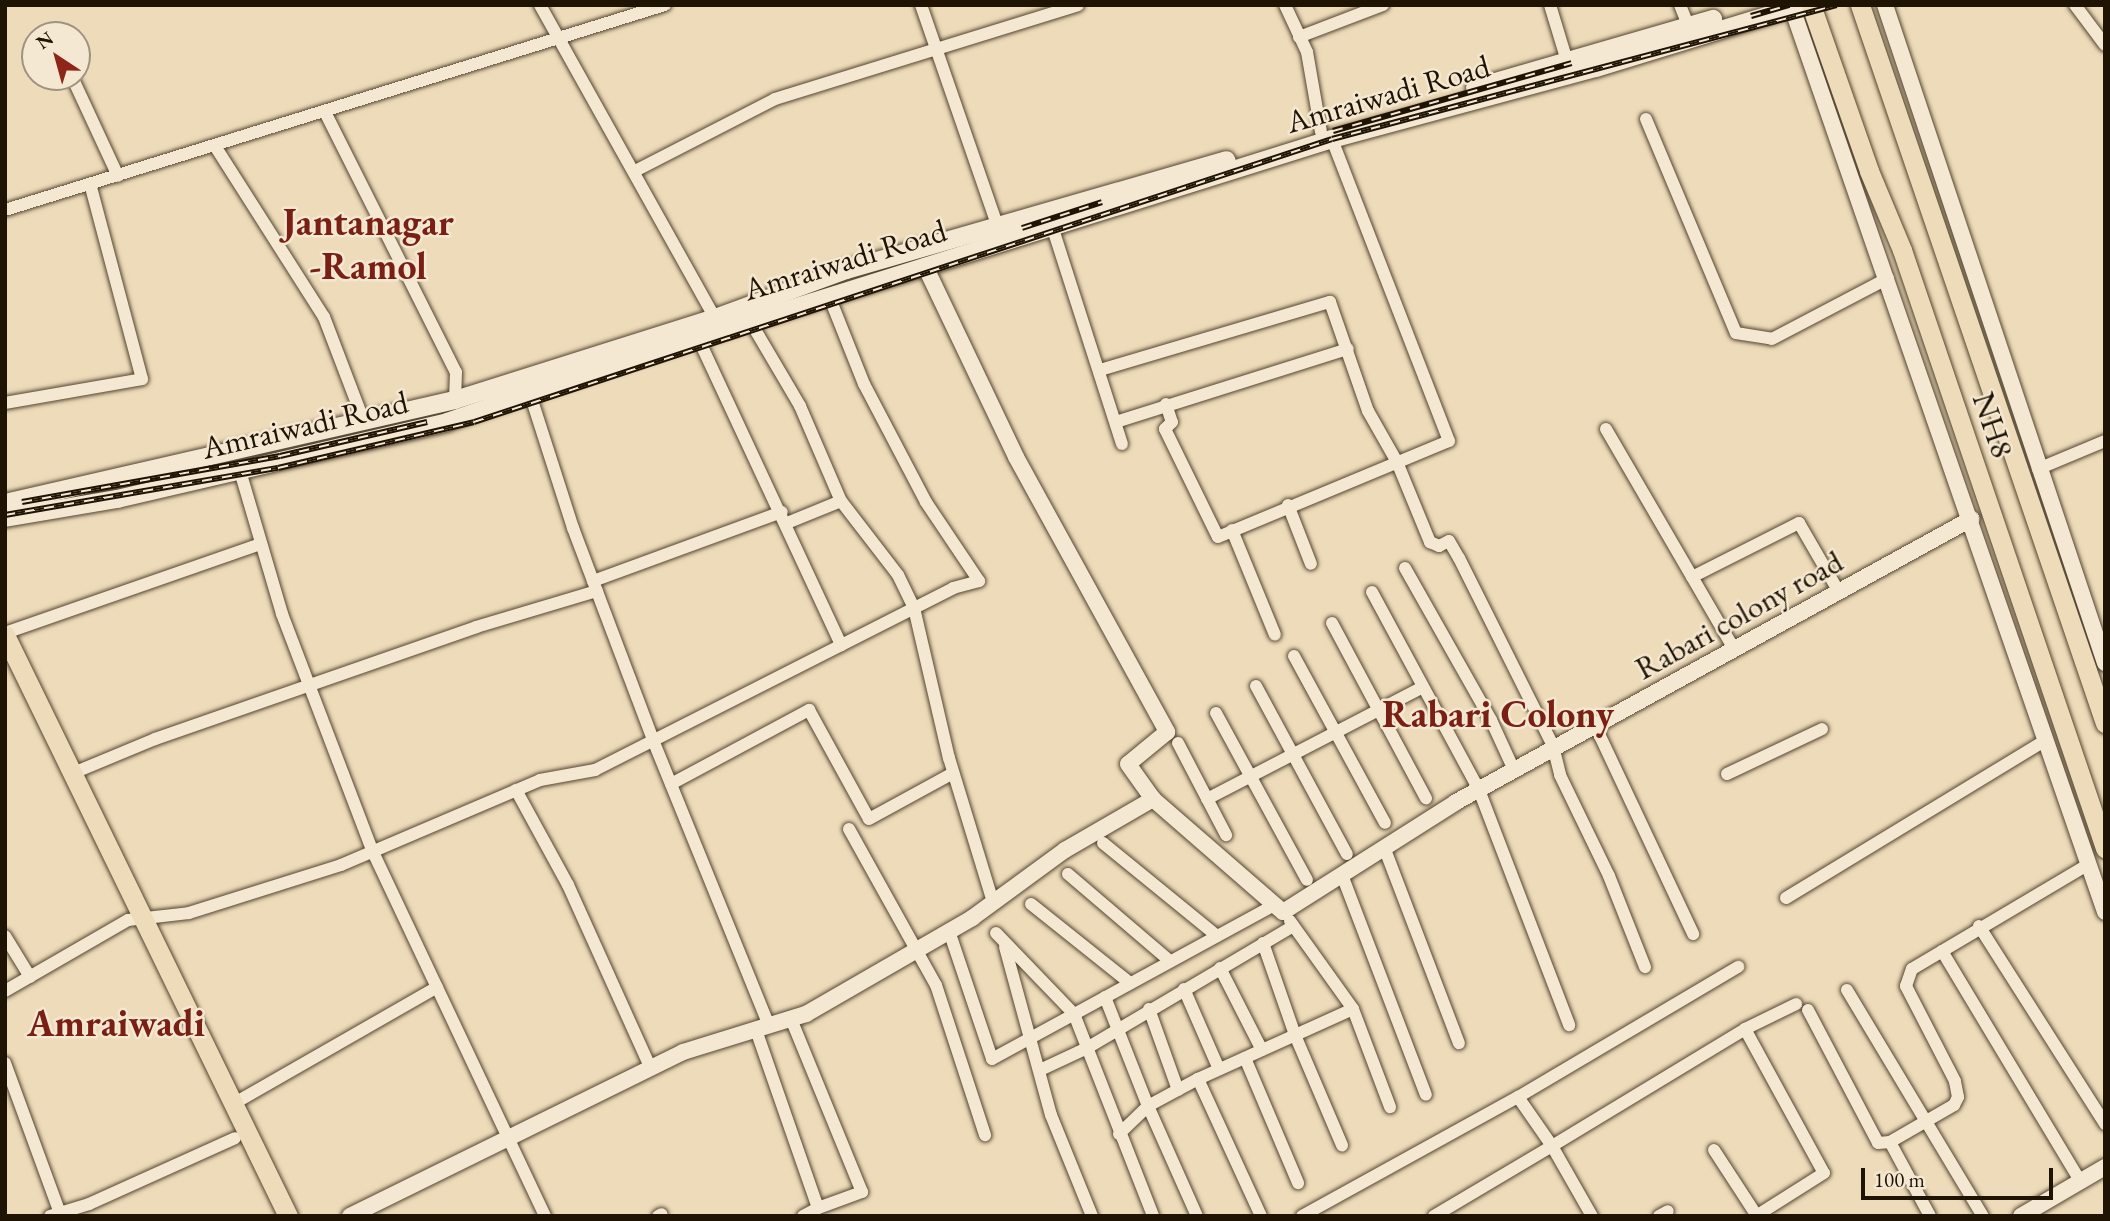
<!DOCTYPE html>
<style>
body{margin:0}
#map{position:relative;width:2110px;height:1221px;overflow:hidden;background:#eedbb9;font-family:"EB Garamond",serif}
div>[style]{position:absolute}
.roads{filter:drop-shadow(0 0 2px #534531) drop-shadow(0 0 2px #534531)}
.minor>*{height:12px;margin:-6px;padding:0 6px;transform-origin:6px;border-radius:6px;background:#f4e8d2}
.tertiary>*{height:16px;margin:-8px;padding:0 8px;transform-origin:8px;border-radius:8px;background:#f4e8d2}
.secondary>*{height:18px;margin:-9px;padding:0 9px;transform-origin:9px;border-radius:9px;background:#f4e8d2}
.primary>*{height:19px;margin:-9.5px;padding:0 9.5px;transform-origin:9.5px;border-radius:9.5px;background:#eedbb9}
.rail>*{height:6px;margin-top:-3px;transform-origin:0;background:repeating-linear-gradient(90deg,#f4e8d2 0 10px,#1f1304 0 20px);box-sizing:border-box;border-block:2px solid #1f1304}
span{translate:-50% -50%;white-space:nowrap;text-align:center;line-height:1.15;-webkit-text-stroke:5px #f4e8d2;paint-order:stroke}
.street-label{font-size:32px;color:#1f1304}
.district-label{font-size:38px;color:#7a1f14;font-weight:700}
.frame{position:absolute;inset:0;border:7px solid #1f1304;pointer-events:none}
.north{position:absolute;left:21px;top:21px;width:70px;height:70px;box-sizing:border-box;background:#f4e8d2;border:2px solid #9f9380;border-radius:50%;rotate:324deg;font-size:19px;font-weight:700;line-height:28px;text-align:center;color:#1f1304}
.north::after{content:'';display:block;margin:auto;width:24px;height:32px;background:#8f2418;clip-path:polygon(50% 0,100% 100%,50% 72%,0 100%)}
.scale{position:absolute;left:1861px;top:1168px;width:192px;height:32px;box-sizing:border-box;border:4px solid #1f1304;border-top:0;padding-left:9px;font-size:21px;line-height:24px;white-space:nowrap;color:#1f1304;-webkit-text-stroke:5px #f4e8d2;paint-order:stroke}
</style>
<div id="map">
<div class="roads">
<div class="minor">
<div style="left:540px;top:5px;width:359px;rotate:60.8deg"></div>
<div style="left:921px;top:5px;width:241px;rotate:70.9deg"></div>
<div style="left:1285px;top:5px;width:52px;rotate:64.9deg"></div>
<div style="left:1307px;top:52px;width:81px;rotate:80.1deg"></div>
<div style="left:1550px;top:5px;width:59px;rotate:73.1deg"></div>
<div style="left:1680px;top:5px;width:22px;rotate:68deg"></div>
<div style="left:2075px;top:5px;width:50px;rotate:53.1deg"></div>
<div style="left:1299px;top:37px;width:90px;rotate:-20.9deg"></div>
<div style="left:72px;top:77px;width:109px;rotate:65.1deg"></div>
<div style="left:325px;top:112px;width:291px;rotate:63.3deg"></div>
<div style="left:456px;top:372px;width:28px;rotate:92deg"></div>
<div style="left:1646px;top:119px;width:232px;rotate:67.2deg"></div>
<div style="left:1736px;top:333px;width:36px;rotate:9deg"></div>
<div style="left:1772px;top:339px;width:131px;rotate:-27.7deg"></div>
<div style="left:215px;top:146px;width:203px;rotate:57.5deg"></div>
<div style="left:324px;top:317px;width:109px;rotate:69.1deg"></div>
<div style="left:635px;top:171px;width:157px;rotate:-27.2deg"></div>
<div style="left:775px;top:99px;width:317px;rotate:-17.2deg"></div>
<div style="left:5px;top:210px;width:691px;rotate:-17.26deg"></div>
<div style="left:1052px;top:226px;width:229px;rotate:72.2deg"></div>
<div style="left:750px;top:321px;width:99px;rotate:59.5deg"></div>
<div style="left:800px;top:406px;width:103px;rotate:66.7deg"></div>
<div style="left:698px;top:338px;width:339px;rotate:65deg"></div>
<div style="left:1100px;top:370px;width:240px;rotate:-16.5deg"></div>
<div style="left:1330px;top:302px;width:115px;rotate:70.8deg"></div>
<div style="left:1368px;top:411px;width:59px;rotate:60.4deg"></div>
<div style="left:1397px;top:462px;width:87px;rotate:67.6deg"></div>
<div style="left:1430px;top:542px;width:10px;rotate:24deg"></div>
<div style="left:1439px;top:546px;width:11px;rotate:-27deg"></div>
<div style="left:1449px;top:541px;width:20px;rotate:60deg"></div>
<div style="left:1459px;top:558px;width:210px;rotate:63.4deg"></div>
<div style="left:1553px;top:746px;width:30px;rotate:76deg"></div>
<div style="left:1560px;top:775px;width:112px;rotate:64.1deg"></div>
<div style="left:1609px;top:876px;width:98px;rotate:68.4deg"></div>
<div style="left:530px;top:394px;width:141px;rotate:72.2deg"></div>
<div style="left:573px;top:528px;width:227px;rotate:69.3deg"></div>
<div style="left:653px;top:740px;width:309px;rotate:67.9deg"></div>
<div style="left:5px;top:403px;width:139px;rotate:-9.9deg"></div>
<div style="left:142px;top:379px;width:202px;rotate:-104.9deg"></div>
<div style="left:1166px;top:404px;width:19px;rotate:72deg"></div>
<div style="left:1172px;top:422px;width:10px;rotate:135deg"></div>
<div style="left:1165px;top:429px;width:120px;rotate:63.9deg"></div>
<div style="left:1218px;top:537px;width:250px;rotate:-22.6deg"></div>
<div style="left:1449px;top:441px;width:324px;rotate:-111.2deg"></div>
<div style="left:1116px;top:422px;width:243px;rotate:-17.5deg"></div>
<div style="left:1606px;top:429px;width:255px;rotate:59.8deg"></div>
<div style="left:2038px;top:469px;width:73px;rotate:-22.7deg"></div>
<div style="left:240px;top:471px;width:149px;rotate:73.6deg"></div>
<div style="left:282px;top:614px;width:255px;rotate:69.1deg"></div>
<div style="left:373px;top:852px;width:403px;rotate:64.7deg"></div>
<div style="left:1288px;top:505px;width:63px;rotate:68.7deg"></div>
<div style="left:787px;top:523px;width:58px;rotate:-22.2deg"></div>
<div style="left:841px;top:501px;width:93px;rotate:52.4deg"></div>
<div style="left:898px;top:575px;width:37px;rotate:64deg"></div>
<div style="left:914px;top:608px;width:154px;rotate:76.9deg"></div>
<div style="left:949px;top:758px;width:151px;rotate:73deg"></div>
<div style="left:1232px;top:530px;width:113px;rotate:67.7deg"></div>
<div style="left:1405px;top:568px;width:175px;rotate:60.5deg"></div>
<div style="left:1491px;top:720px;width:55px;rotate:65.3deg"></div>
<div style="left:1692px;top:577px;width:120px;rotate:-26.8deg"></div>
<div style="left:1799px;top:523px;width:80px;rotate:59.9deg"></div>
<div style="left:593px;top:581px;width:201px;rotate:-20.1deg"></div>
<div style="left:1372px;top:592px;width:225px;rotate:61.6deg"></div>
<div style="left:1479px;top:790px;width:252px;rotate:69deg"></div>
<div style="left:1332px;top:623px;width:199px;rotate:61.8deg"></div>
<div style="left:5px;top:633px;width:271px;rotate:-19.2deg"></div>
<div style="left:1294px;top:656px;width:190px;rotate:61.4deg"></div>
<div style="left:1256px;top:686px;width:191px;rotate:61.6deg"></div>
<div style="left:1216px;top:713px;width:190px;rotate:61.4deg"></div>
<div style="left:1599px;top:723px;width:13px;rotate:86deg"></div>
<div style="left:1600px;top:736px;width:219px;rotate:64.8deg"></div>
<div style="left:1178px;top:743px;width:104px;rotate:62.4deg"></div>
<div style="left:71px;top:774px;width:91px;rotate:-22.6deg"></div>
<div style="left:155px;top:739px;width:340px;rotate:-19.2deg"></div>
<div style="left:476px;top:627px;width:126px;rotate:-16.6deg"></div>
<div style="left:1727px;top:774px;width:105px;rotate:-25.3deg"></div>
<div style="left:671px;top:784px;width:157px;rotate:-28.2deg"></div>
<div style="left:809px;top:710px;width:124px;rotate:61.2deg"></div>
<div style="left:869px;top:819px;width:96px;rotate:-28.7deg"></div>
<div style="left:516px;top:790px;width:108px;rotate:61.3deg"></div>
<div style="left:568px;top:885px;width:200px;rotate:65.7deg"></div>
<div style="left:1207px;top:799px;width:243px;rotate:-27.4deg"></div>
<div style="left:849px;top:829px;width:179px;rotate:60.9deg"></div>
<div style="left:936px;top:985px;width:158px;rotate:71.9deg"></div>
<div style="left:1103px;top:843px;width:147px;rotate:39.2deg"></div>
<div style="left:1384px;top:847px;width:210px;rotate:69.1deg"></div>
<div style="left:1068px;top:874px;width:134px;rotate:40.5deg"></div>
<div style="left:1342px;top:875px;width:235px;rotate:69.1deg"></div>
<div style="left:1786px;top:898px;width:304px;rotate:-31.3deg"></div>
<div style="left:1031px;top:904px;width:127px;rotate:38.6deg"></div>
<div style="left:1290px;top:921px;width:108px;rotate:54.4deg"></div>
<div style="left:1353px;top:1009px;width:105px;rotate:69.3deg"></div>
<div style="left:1979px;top:926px;width:235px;rotate:57.5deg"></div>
<div style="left:949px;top:931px;width:135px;rotate:71.4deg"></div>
<div style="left:992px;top:1059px;width:321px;rotate:-28.6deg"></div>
<div style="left:996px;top:933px;width:112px;rotate:46.1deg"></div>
<div style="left:1074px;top:1014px;width:217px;rotate:68.6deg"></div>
<div style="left:5px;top:936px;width:48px;rotate:58.6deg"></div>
<div style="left:1263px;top:943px;width:97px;rotate:70.8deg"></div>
<div style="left:1295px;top:1035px;width:120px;rotate:66.9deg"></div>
<div style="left:1005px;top:947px;width:174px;rotate:74.7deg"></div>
<div style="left:1051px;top:1115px;width:109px;rotate:67.9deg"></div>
<div style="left:1942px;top:951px;width:268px;rotate:59deg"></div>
<div style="left:1220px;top:968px;width:92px;rotate:62.9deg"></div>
<div style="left:1184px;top:989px;width:87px;rotate:66.4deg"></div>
<div style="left:1847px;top:990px;width:264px;rotate:59deg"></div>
<div style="left:5px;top:991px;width:142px;rotate:-30deg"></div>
<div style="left:128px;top:920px;width:61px;rotate:-6.5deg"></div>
<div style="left:189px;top:913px;width:159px;rotate:-17.5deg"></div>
<div style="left:341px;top:865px;width:216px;rotate:-23.1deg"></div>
<div style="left:540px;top:780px;width:56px;rotate:-10.3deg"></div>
<div style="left:595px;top:770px;width:402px;rotate:-26.9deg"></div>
<div style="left:953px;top:588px;width:27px;rotate:-15deg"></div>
<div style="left:979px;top:581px;width:95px;rotate:-123.9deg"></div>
<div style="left:926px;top:502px;width:133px;rotate:-117.7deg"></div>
<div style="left:864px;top:384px;width:95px;rotate:-111.7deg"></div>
<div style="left:1105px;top:997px;width:117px;rotate:68.5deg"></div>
<div style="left:1148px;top:1106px;width:57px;rotate:-28.4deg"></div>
<div style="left:1149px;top:1009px;width:86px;rotate:70.3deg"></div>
<div style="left:1808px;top:1010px;width:150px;rotate:62.2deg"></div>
<div style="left:1878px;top:1143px;width:12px;rotate:-5deg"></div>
<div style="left:1890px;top:1142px;width:74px;rotate:-30deg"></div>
<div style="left:1954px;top:1105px;width:9px;rotate:-63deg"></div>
<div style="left:1958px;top:1097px;width:16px;rotate:-101deg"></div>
<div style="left:1955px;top:1081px;width:107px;rotate:-117.3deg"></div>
<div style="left:1906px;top:986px;width:18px;rotate:-71deg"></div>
<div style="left:1912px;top:969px;width:206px;rotate:-30.7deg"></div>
<div style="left:1745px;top:1029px;width:164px;rotate:61.3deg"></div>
<div style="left:1824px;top:1173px;width:80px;rotate:147.7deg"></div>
<div style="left:756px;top:1030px;width:188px;rotate:70.8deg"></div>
<div style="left:818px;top:1208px;width:47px;rotate:-20deg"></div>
<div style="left:862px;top:1192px;width:187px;rotate:-112.3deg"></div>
<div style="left:1245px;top:1058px;width:136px;rotate:67deg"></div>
<div style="left:5px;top:1063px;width:160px;rotate:69.9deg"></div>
<div style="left:1040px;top:1070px;width:52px;rotate:-25.1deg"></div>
<div style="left:1087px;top:1048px;width:239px;rotate:-30.6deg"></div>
<div style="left:1518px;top:1097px;width:256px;rotate:-30.6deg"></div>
<div style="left:233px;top:1104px;width:235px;rotate:-29.8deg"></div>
<div style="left:1119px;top:1134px;width:40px;rotate:-44deg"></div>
<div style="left:1148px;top:1106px;width:120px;rotate:66deg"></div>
<div style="left:1890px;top:1142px;width:84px;rotate:61.6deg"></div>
<div style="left:1714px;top:1150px;width:79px;rotate:56.9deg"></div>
<div style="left:50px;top:1216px;width:41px;rotate:-17.1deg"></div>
<div style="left:89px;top:1204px;width:160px;rotate:-24.3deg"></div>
<div style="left:658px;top:1216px;width:4px;rotate:-27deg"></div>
<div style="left:803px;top:1216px;width:17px;rotate:-28deg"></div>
<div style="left:1261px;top:1216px;width:151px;rotate:-114.7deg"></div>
<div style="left:1198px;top:1079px;width:170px;rotate:-24.3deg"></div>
<div style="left:1302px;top:1216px;width:247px;rotate:-28.9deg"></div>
<div style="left:1518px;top:1097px;width:60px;rotate:55.2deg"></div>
<div style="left:1552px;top:1146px;width:226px;rotate:-31.2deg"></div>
<div style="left:1745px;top:1029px;width:57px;rotate:-26.1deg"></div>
<div style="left:1434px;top:1216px;width:137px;rotate:-30.7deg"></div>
<div style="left:1552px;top:1146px;width:81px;rotate:60.3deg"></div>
<div style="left:1659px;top:1216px;width:10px;rotate:-29deg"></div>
</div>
<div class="tertiary">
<div style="left:1791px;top:5px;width:960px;rotate:70.9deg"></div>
<div style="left:1885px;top:5px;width:694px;rotate:71.51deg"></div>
<div style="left:925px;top:266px;width:212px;rotate:64.5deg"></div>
<div style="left:1016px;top:457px;width:314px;rotate:61.2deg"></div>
<div style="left:1167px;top:732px;width:50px;rotate:140.6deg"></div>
<div style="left:1128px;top:764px;width:43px;rotate:54.5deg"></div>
<div style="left:1153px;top:799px;width:172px;rotate:41deg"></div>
<div style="left:1283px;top:912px;width:205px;rotate:-32.4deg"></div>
<div style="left:1456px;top:802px;width:588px;rotate:-28.79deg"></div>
<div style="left:350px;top:1216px;width:371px;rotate:-26.2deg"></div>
<div style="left:683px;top:1052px;width:129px;rotate:-17.2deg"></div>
<div style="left:806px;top:1014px;width:192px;rotate:-30deg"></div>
<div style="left:972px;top:918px;width:115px;rotate:-36.2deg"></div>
<div style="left:1065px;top:850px;width:102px;rotate:-30.1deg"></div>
<div style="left:2021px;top:1216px;width:97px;rotate:-30.3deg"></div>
</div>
<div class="secondary">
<div style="left:1475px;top:88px;width:248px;rotate:-16.2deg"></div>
<div style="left:5px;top:503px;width:462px;rotate:-12.9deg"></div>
<div style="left:455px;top:400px;width:273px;rotate:-17.5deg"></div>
<div style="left:715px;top:318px;width:140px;rotate:-20.1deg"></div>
<div style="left:846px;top:270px;width:396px;rotate:-16.1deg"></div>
<div style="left:5px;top:518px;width:114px;rotate:-9.6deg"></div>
<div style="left:117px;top:499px;width:339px;rotate:-13.1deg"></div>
<div style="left:447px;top:422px;width:181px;rotate:-19deg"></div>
<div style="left:618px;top:363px;width:748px;rotate:-17.42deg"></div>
<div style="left:1332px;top:139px;width:273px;rotate:-15.1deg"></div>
<div style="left:1596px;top:68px;width:215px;rotate:-17deg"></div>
</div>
<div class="primary">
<div style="left:1811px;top:5px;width:176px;rotate:70.7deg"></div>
<div style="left:1869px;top:171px;width:86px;rotate:67.3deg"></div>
<div style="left:1902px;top:250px;width:632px;rotate:71.25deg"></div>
<div style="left:1860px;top:5px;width:759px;rotate:71.16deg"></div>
<div style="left:5px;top:635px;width:646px;rotate:64.03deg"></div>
</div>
</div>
<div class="rail">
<div style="left:1751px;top:16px;width:40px;rotate:-16deg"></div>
<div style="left:1333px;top:131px;width:248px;rotate:-15.9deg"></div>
<div style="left:1022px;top:228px;width:84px;rotate:-18deg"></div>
<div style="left:22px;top:502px;width:262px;rotate:-10.1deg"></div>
<div style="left:280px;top:456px;width:151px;rotate:-13deg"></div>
<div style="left:5px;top:515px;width:277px;rotate:-9.8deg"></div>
<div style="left:278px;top:468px;width:201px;rotate:-13.2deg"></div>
<div style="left:474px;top:422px;width:903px;rotate:-18.25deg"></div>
<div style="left:1332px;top:139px;width:522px;rotate:-14.86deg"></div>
</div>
<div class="street-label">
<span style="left:1388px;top:94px;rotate:-16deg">Amraiwadi Road</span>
<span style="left:845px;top:260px;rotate:-17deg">Amraiwadi Road</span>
<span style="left:305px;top:425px;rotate:-13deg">Amraiwadi Road</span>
<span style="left:1993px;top:425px;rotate:71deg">NH8</span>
<span style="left:1739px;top:615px;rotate:-29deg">Rabari colony road</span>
</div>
<div class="district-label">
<span style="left:368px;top:244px">Jantanagar<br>-Ramol</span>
<span style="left:1498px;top:714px">Rabari Colony</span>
<span style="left:116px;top:1023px">Amraiwadi</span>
</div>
<div class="frame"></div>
<div class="north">N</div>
<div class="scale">100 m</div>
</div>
